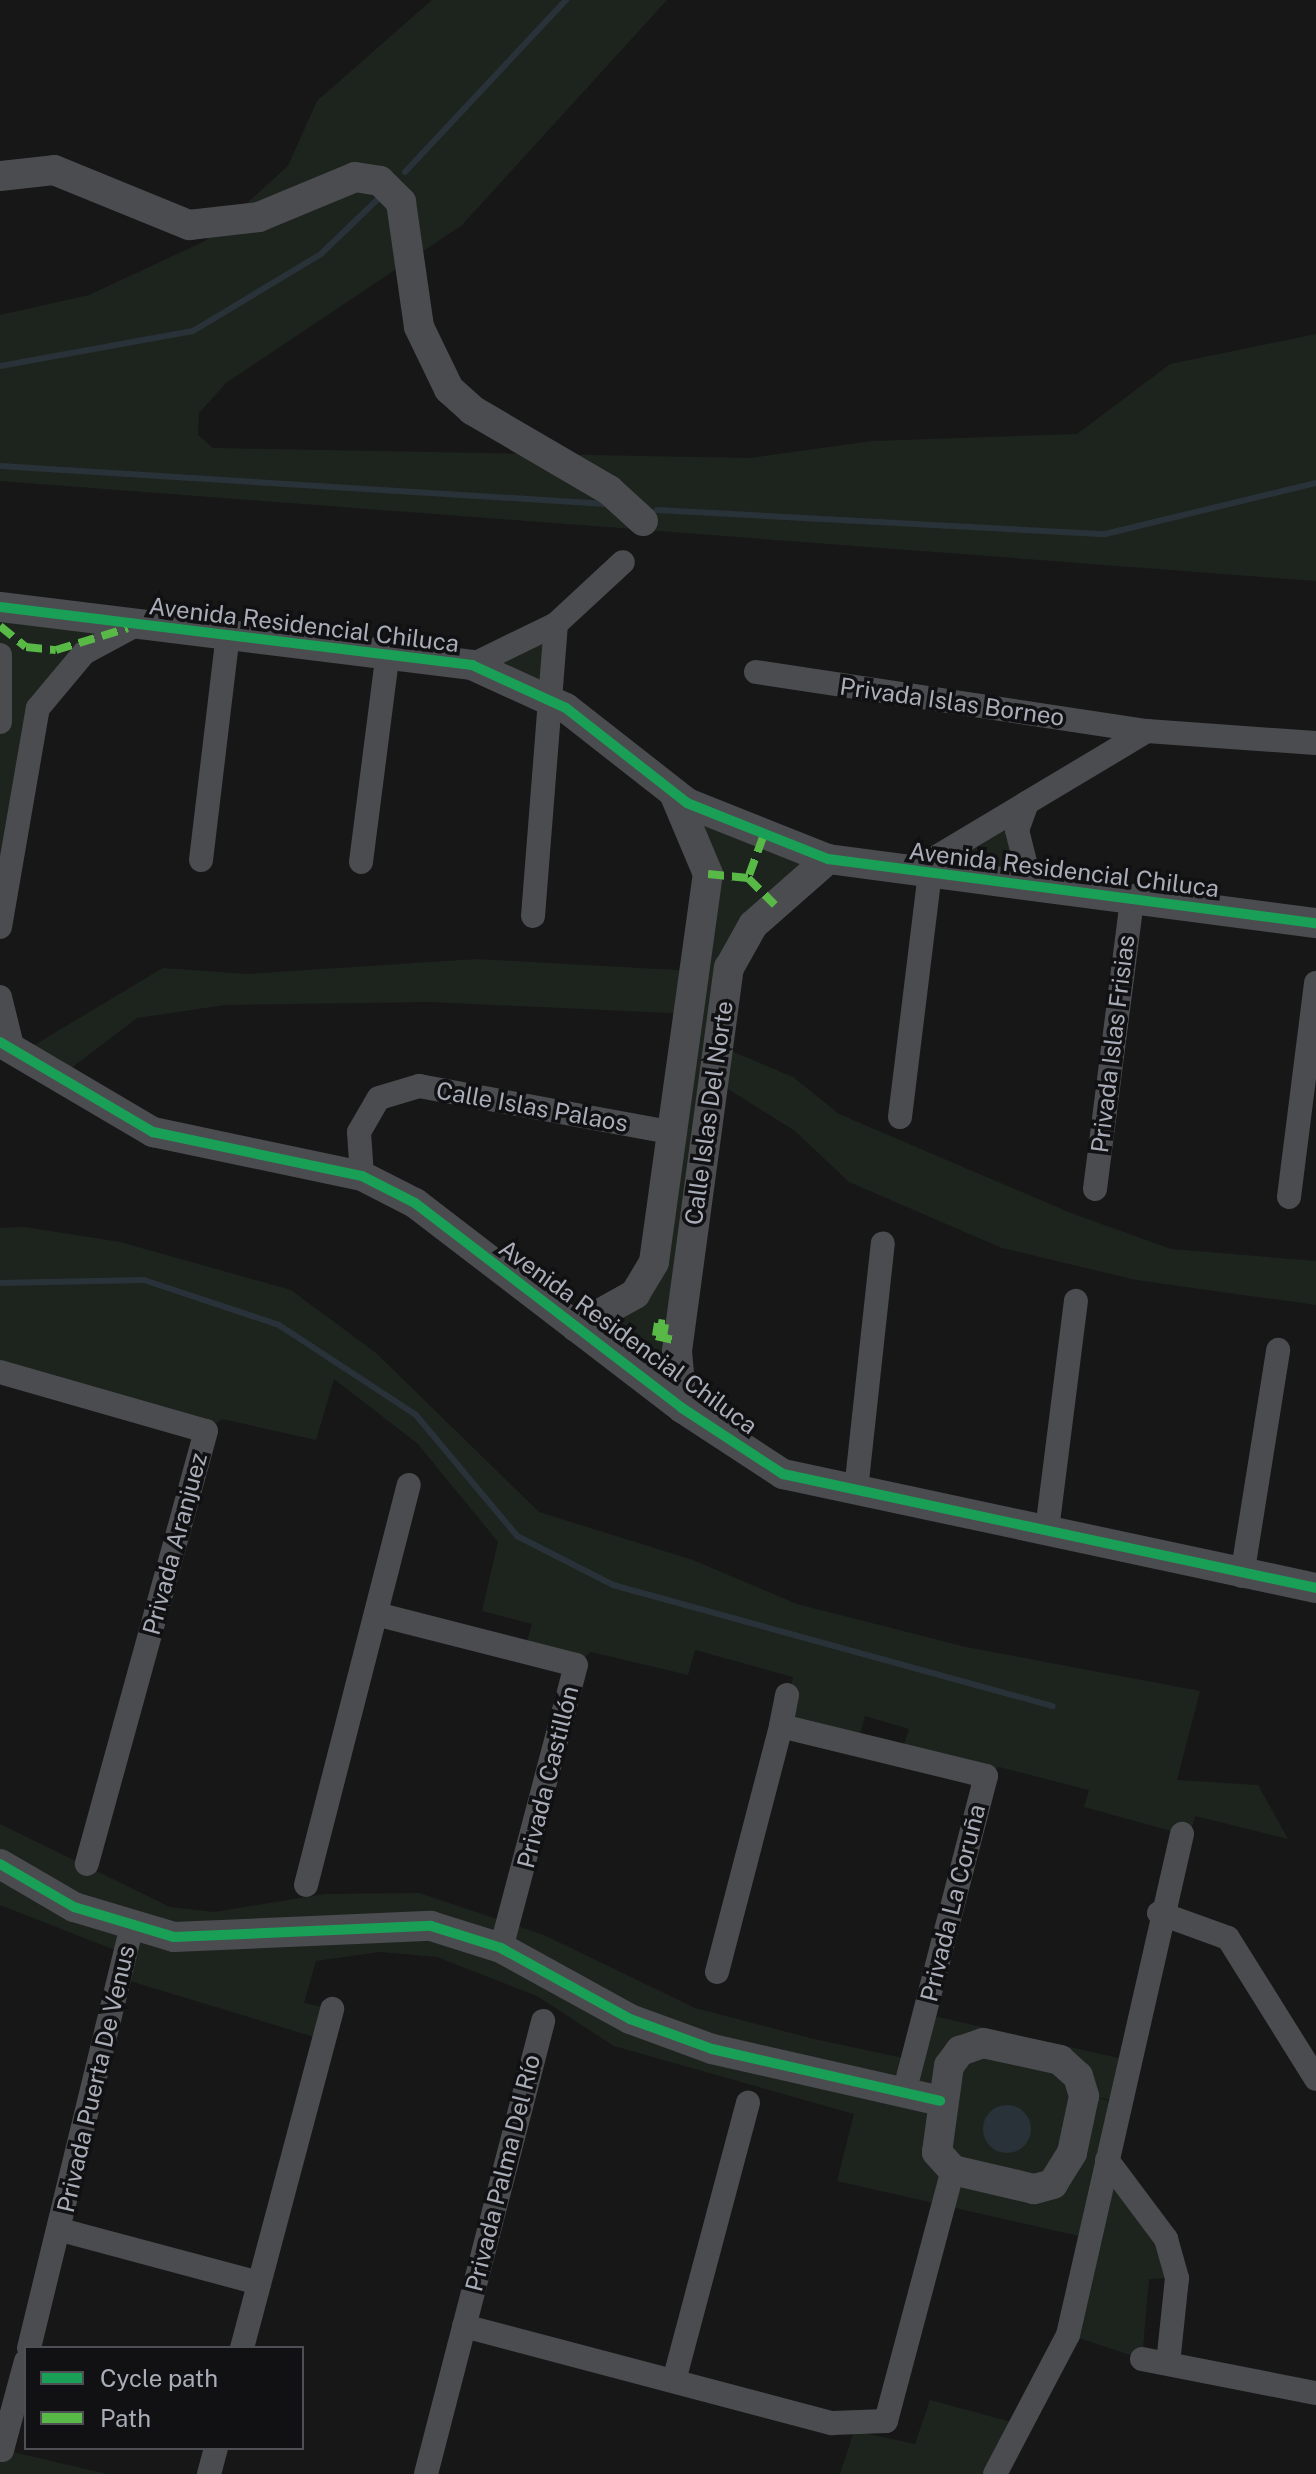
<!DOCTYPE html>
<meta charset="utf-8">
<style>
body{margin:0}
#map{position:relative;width:1316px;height:2474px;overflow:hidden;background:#171717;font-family:"Public Sans",sans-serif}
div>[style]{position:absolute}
.green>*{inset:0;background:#1d241e}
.water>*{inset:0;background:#2a3239}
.round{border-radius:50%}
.stream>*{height:6px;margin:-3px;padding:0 3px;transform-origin:3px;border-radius:3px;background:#2a3239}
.minor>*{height:24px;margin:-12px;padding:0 12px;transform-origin:12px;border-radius:12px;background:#4b4c50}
.tertiary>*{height:30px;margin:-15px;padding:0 15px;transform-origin:15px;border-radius:15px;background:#4b4c50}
.quiet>*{height:8px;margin-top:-4px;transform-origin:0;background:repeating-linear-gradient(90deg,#58b947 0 16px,transparent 0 24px)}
.cycleway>*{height:10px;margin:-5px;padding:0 5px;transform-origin:5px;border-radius:5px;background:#1a9f57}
span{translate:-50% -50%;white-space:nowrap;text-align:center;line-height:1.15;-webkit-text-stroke:7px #111113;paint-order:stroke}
.street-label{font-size:24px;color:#a8adb8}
.legend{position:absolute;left:24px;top:2346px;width:280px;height:104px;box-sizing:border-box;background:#111113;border:2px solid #4d4f55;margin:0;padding:10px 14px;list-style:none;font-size:24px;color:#a8adb8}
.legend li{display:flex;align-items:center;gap:16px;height:40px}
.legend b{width:40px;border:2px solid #4d4f55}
</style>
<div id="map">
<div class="green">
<div style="clip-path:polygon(432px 0,667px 0,462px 225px,226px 383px,199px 413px,198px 435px,213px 448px,750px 458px,872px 441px,1077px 434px,1170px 364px,1316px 334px,1316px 581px,0 481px,0 315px,89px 295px,205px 241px,288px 166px,317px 101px)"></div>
<div style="clip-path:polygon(0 607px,134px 626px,38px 708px,0 927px)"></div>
<div style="clip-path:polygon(556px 624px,553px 701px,472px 665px)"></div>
<div style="clip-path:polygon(674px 793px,828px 859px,752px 925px,717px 1045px,793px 1077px,839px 1114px,1071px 1213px,1171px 1249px,1316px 1261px,1316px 1305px,1136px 1280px,1002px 1248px,849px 1182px,795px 1131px,712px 1079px,682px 1408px,576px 1327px,635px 1294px,690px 1014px,431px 1002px,225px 1005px,137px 1018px,57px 1079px,21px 1053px,163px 968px,248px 974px,477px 959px,695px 971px,708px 874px)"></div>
<div style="clip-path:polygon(1027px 803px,1031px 886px,913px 871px)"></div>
<div style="clip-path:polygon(25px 1227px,120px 1242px,291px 1290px,376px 1353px,539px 1512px,693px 1560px,797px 1604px,966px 1647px,1200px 1691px,1177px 1780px,1258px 1785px,1288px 1839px,1195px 1816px,1190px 1835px,1182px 1834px,1084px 1807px,1089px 1790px,999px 1767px,987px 1775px,900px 1756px,909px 1729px,865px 1716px,857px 1745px,782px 1725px,793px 1677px,695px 1650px,688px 1675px,591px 1652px,576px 1665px,524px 1652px,532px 1624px,482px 1611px,498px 1542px,418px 1444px,334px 1379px,316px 1440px,222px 1419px,206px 1431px,0 1368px,0 1228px)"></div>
<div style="clip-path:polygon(0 1824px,170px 1907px,214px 1912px,325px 1894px,419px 1893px,544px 1935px,695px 2008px,814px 2039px,913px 2060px,925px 2014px,1127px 2060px,1120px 2101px,1087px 2096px,1120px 2103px,1092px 2239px,837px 2181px,854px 2114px,614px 2046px,537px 1996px,437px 1957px,380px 1952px,316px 1961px,304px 2003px,332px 2009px,324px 2040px,120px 1978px,125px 1954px,0 1905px)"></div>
<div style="clip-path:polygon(1109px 2164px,1176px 2278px,1149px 2279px,1142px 2359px,1070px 2335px)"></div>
<div style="clip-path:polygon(930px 2400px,1023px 2425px,993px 2474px,840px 2474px,854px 2431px,915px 2444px)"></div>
<div style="clip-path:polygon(0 2449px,107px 2474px,0 2474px)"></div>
</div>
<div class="water">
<div class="round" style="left:983px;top:2105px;width:48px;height:48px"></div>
</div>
<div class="stream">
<div style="left:405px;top:172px;width:236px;rotate:-46.9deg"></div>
<div style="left:0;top:366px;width:196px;rotate:-10.3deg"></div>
<div style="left:193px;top:331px;width:149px;rotate:-31deg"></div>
<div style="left:321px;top:254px;width:79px;rotate:-44deg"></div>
<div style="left:0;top:466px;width:608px;rotate:3.58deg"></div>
<div style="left:657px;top:510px;width:449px;rotate:3.1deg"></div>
<div style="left:1105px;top:534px;width:217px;rotate:-13.6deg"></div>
<div style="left:0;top:1283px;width:144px;rotate:-1.2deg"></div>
<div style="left:144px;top:1280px;width:142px;rotate:18.4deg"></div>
<div style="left:279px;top:1325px;width:164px;rotate:33.3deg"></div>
<div style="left:416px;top:1415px;width:158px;rotate:50.1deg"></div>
<div style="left:517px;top:1536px;width:108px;rotate:27deg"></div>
<div style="left:613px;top:1585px;width:456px;rotate:15.4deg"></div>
</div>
<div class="minor">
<div style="left:0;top:655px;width:67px;rotate:90deg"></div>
<div style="left:472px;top:665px;width:93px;rotate:-26deg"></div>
<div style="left:556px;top:624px;width:91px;rotate:-42.8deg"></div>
<div style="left:756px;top:672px;width:395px;rotate:8.6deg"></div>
<div style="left:1027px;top:803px;width:29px;rotate:110deg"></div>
<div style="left:1017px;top:830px;width:58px;rotate:76deg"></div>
<div style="left:201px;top:860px;width:229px;rotate:-83.2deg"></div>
<div style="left:361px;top:862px;width:213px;rotate:-82.7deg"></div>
<div style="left:913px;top:871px;width:273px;rotate:-30.9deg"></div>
<div style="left:1147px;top:731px;width:169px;rotate:4.1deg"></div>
<div style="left:533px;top:916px;width:293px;rotate:-85.5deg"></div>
<div style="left:0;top:927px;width:222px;rotate:-80.2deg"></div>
<div style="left:38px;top:708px;width:72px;rotate:-50.1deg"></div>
<div style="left:84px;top:653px;width:57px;rotate:-28.4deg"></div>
<div style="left:0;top:997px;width:50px;rotate:76.2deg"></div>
<div style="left:900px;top:1117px;width:246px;rotate:-83deg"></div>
<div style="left:362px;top:1176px;width:44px;rotate:-93.9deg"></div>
<div style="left:359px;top:1132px;width:39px;rotate:-60deg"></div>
<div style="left:379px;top:1098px;width:42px;rotate:-16.7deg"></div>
<div style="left:419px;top:1086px;width:260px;rotate:10.4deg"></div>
<div style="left:1095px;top:1189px;width:292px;rotate:-82.7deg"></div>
<div style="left:1289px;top:1197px;width:216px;rotate:-82.8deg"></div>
<div style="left:0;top:1372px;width:214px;rotate:16deg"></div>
<div style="left:206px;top:1431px;width:449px;rotate:105.4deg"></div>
<div style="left:856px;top:1490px;width:248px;rotate:-83.8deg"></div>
<div style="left:1047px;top:1530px;width:231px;rotate:-82.8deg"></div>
<div style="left:1242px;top:1576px;width:229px;rotate:-80.9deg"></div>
<div style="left:376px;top:1614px;width:206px;rotate:14.3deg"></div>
<div style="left:576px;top:1665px;width:293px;rotate:104.8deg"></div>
<div style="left:787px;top:1695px;width:32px;rotate:101deg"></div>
<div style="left:781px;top:1726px;width:211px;rotate:13.7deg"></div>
<div style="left:986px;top:1776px;width:327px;rotate:104.5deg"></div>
<div style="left:306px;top:1885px;width:413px;rotate:-75.6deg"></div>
<div style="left:1159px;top:1913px;width:73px;rotate:19.9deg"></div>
<div style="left:1228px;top:1938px;width:166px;rotate:58deg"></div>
<div style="left:717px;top:1972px;width:254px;rotate:-75.4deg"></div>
<div style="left:1107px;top:2160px;width:99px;rotate:53.2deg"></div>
<div style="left:1166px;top:2239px;width:41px;rotate:74.2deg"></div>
<div style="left:1177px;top:2278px;width:85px;rotate:96deg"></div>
<div style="left:61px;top:2230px;width:205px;rotate:15deg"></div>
<div style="left:464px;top:2326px;width:381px;rotate:14.8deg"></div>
<div style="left:832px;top:2423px;width:54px;rotate:-2.1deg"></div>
<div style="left:886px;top:2421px;width:260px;rotate:-75.1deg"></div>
<div style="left:29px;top:2348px;width:431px;rotate:-76.3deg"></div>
<div style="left:242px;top:2348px;width:351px;rotate:-75.1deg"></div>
<div style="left:1142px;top:2359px;width:177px;rotate:11.1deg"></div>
<div style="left:675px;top:2377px;width:284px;rotate:-75.1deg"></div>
<div style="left:2px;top:2450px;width:92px;rotate:-74.9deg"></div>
<div style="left:209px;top:2474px;width:27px;rotate:-75deg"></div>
<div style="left:426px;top:2474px;width:468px;rotate:-75.5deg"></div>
<div style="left:995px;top:2474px;width:157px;rotate:-62.3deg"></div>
<div style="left:1068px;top:2335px;width:514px;rotate:-77.18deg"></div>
</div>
<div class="tertiary">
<div style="left:0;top:176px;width:54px;rotate:-6.3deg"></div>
<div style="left:54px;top:170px;width:146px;rotate:22.2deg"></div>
<div style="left:189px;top:225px;width:70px;rotate:-6.5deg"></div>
<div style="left:259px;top:217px;width:104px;rotate:-22.6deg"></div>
<div style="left:355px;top:177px;width:25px;rotate:9deg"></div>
<div style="left:380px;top:181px;width:30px;rotate:45deg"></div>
<div style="left:401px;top:202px;width:126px;rotate:81.8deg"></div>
<div style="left:419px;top:327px;width:69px;rotate:64.2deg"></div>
<div style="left:449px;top:389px;width:31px;rotate:42deg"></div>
<div style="left:472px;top:410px;width:159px;rotate:30.3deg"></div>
<div style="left:609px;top:490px;width:46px;rotate:42.4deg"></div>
<div style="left:0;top:607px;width:476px;rotate:7deg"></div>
<div style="left:472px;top:665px;width:103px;rotate:24.6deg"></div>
<div style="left:566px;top:708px;width:154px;rotate:38.1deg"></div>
<div style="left:687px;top:803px;width:152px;rotate:21.7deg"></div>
<div style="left:828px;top:859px;width:492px;rotate:7.5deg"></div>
<div style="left:0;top:1042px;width:178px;rotate:30.5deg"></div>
<div style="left:153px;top:1132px;width:214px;rotate:11.9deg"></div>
<div style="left:362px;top:1176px;width:59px;rotate:27deg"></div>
<div style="left:415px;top:1203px;width:337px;rotate:37.5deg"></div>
<div style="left:682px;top:1408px;width:121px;rotate:33.2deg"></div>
<div style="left:783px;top:1474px;width:545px;rotate:12.07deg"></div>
<div style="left:576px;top:1327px;width:68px;rotate:-29.2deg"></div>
<div style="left:635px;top:1294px;width:37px;rotate:-59deg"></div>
<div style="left:654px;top:1262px;width:392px;rotate:-82.1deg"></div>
<div style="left:708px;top:874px;width:88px;rotate:-112.8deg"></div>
<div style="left:682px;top:1408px;width:57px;rotate:-95deg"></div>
<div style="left:677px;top:1351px;width:387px;rotate:-82.3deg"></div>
<div style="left:729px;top:968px;width:49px;rotate:-60.8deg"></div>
<div style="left:753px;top:925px;width:100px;rotate:-41.3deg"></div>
<div style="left:0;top:1864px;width:86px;rotate:30.2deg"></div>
<div style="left:74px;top:1907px;width:104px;rotate:16.7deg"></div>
<div style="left:174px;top:1937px;width:257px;rotate:-2.5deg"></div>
<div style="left:431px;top:1926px;width:73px;rotate:17.4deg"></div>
<div style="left:501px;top:1948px;width:147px;rotate:28.8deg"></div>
<div style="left:630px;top:2019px;width:87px;rotate:20.1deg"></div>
<div style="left:712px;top:2049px;width:234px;rotate:12.8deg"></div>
<div style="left:983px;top:2043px;width:79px;rotate:12.4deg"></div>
<div style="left:1060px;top:2060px;width:24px;rotate:42deg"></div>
<div style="left:1078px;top:2076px;width:21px;rotate:73deg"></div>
<div style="left:1084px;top:2096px;width:58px;rotate:101.9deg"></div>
<div style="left:1072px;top:2153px;width:36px;rotate:122deg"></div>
<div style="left:1053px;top:2184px;width:20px;rotate:165deg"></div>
<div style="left:1034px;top:2189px;width:83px;rotate:-166.8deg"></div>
<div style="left:953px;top:2170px;width:24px;rotate:-132deg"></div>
<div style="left:937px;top:2152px;width:87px;rotate:-82.1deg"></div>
<div style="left:949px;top:2066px;width:19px;rotate:-54deg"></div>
<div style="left:960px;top:2051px;width:24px;rotate:-19deg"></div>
</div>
<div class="quiet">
<div style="left:0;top:626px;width:33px;rotate:39deg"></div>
<div style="left:26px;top:647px;width:30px;rotate:6deg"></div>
<div style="left:56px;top:650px;width:75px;rotate:-17deg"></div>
<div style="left:763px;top:837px;width:44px;rotate:110.1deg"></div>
<div style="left:748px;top:878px;width:38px;rotate:45deg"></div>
<div style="left:708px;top:874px;width:40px;rotate:5.7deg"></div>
<div style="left:663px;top:1337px;width:13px;rotate:-81deg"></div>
<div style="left:665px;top:1324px;width:7px;rotate:-172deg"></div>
<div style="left:658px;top:1323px;width:13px;rotate:99deg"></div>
<div style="left:656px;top:1336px;width:23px;rotate:13deg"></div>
</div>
<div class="cycleway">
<div style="left:0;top:607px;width:476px;rotate:7deg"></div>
<div style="left:472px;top:665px;width:103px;rotate:24.6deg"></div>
<div style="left:566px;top:708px;width:154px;rotate:38.1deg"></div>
<div style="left:687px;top:803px;width:152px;rotate:21.7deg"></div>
<div style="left:828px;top:859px;width:492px;rotate:7.5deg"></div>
<div style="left:0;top:1042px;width:178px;rotate:30.5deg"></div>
<div style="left:153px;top:1132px;width:214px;rotate:11.9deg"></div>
<div style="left:362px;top:1176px;width:59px;rotate:27deg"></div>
<div style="left:415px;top:1203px;width:337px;rotate:37.5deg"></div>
<div style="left:682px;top:1408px;width:121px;rotate:33.2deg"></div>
<div style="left:783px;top:1474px;width:545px;rotate:12.07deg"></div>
<div style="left:0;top:1864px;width:86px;rotate:30.2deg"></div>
<div style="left:74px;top:1907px;width:104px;rotate:16.7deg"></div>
<div style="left:174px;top:1937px;width:257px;rotate:-2.5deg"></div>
<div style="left:431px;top:1926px;width:73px;rotate:17.4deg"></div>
<div style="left:501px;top:1948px;width:147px;rotate:28.8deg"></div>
<div style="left:630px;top:2019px;width:87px;rotate:20.1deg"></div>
<div style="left:712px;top:2049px;width:234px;rotate:12.8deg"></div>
</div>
<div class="street-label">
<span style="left:304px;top:625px;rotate:7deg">Avenida Residencial Chiluca</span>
<span style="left:952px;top:702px;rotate:8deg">Privada Islas Borneo</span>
<span style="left:1064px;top:870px;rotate:7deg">Avenida Residencial Chiluca</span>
<span style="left:1113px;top:1044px;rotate:-83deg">Privada Islas Frisias</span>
<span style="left:532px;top:1107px;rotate:10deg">Calle Islas Palaos</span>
<span style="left:709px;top:1113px;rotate:-82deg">Calle Islas Del Norte</span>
<span style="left:628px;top:1337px;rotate:36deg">Avenida Residencial Chiluca</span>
<span style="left:175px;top:1544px;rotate:-75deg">Privada Aranjuez</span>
<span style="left:548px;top:1777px;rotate:-76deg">Privada Castillón</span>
<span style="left:953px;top:1903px;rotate:-76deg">Privada La Coruña</span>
<span style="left:96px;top:2079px;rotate:-77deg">Privada Puerta De Venus</span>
<span style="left:503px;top:2173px;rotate:-76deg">Privada Palma Del Río</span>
</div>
<ul class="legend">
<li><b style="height:10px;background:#1a9f57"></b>Cycle path</li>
<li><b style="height:10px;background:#58b947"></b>Path</li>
</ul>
</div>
